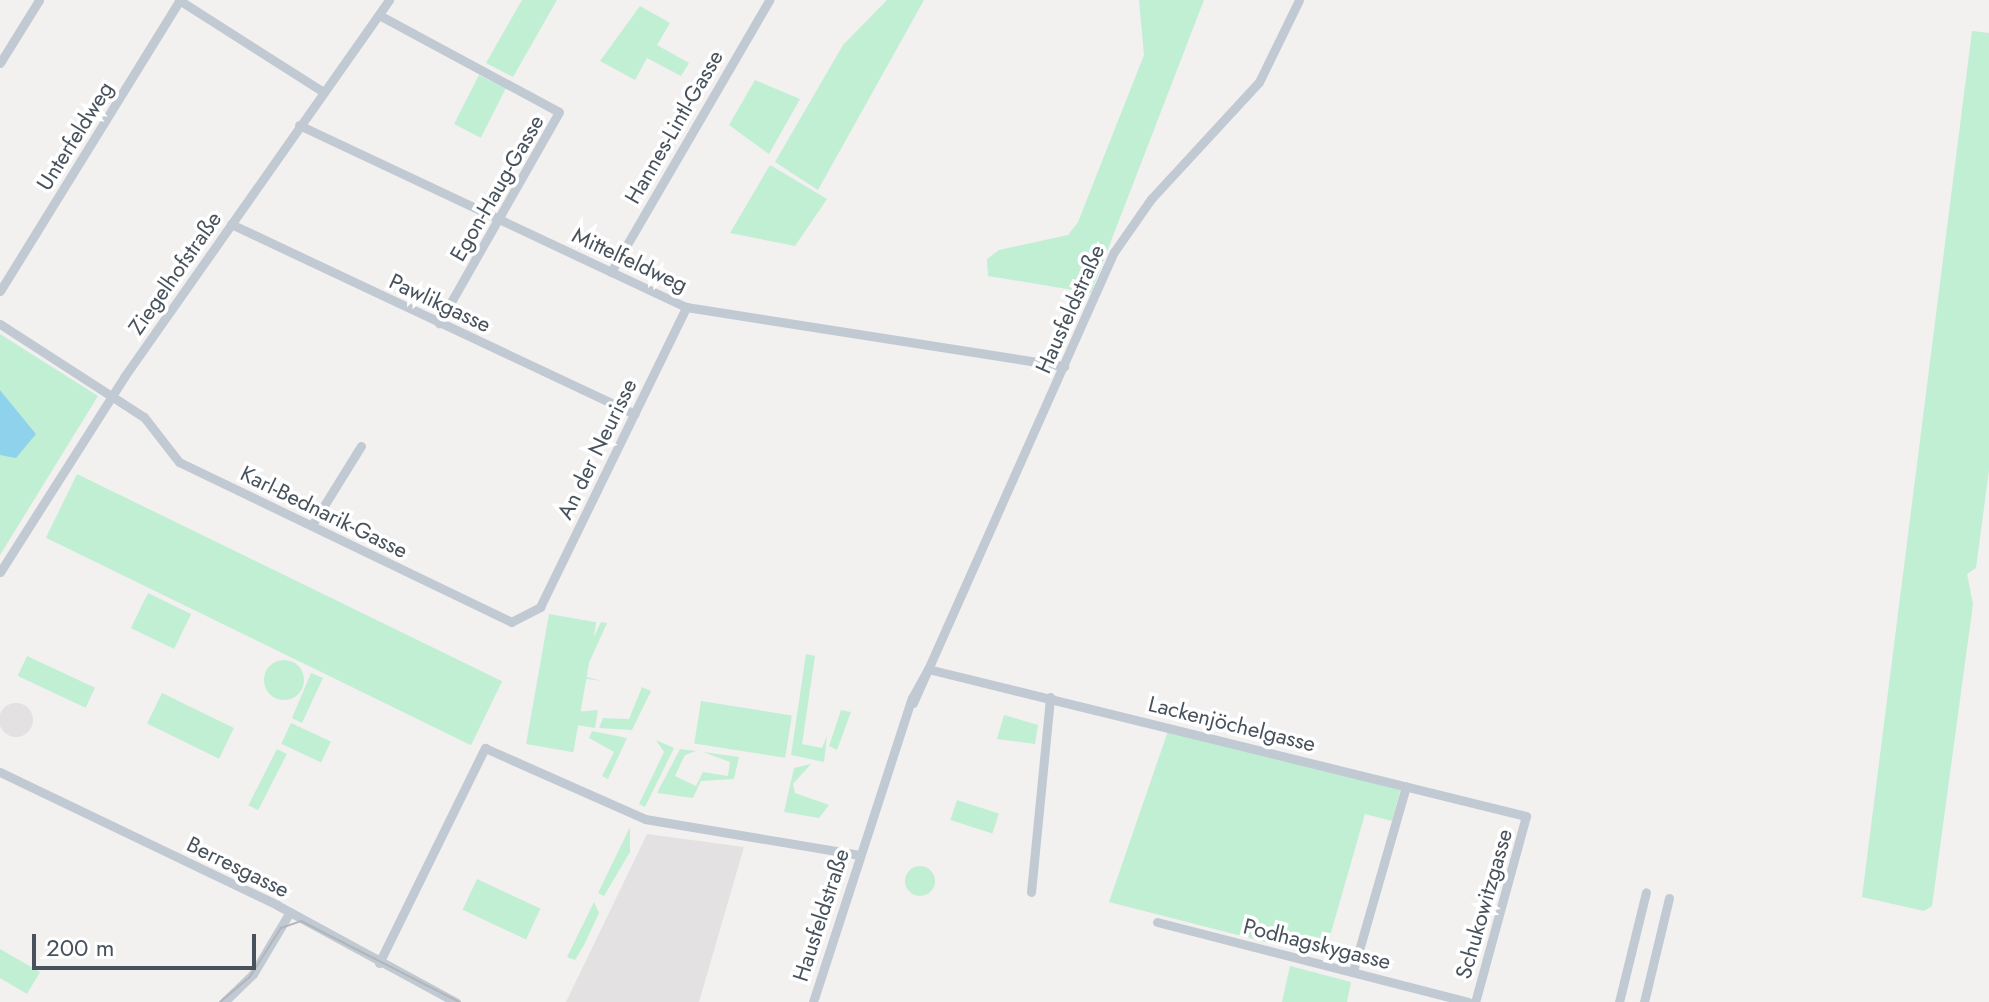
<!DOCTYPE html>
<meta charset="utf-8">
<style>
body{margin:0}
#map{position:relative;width:1989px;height:1002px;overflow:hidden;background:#f3f0f0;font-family:Jost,sans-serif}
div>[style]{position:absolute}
.education>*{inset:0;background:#e4e1e2}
.round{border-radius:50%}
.green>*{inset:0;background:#c0efd4;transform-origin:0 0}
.water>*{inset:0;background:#8ed3eb}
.minor>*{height:9px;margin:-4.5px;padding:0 4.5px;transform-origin:4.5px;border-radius:4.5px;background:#c1cad2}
.tram>*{height:2px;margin:-1px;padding:0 1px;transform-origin:1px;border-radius:1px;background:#b2b5ba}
span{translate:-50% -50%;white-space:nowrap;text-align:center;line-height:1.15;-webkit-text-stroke:7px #fff;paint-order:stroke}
.street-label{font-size:22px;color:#48525d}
.scale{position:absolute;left:32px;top:934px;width:224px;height:36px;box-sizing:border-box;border:4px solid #48525d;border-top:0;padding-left:10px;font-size:24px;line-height:28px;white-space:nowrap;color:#48525d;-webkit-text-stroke:6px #fff;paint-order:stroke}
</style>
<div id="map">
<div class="education">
<div class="round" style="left:-1px;top:703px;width:34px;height:34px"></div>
<div style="clip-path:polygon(647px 834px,744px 847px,699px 1002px,566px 1002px)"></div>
</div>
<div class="green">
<div style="clip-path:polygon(522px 0,557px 0,513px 77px,486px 63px)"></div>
<div style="clip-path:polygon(887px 0,924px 0,818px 190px,775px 162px,843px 45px)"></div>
<div style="clip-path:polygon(1139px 0,1204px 0,1091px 293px,988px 276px,987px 259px,999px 250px,1068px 235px,1078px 222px,1144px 55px)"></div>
<div style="clip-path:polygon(640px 6px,670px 23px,657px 45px,689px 63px,681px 76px,647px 58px,635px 80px,600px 61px)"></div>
<div style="clip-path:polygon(1972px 31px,1989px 33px,1989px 470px,1976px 568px,1967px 574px,1973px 604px,1932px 906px,1924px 911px,1862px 897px)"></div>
<div style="left:479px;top:75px;width:30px;height:55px;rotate:27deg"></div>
<div style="clip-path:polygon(755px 80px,800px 99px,769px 154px,729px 125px)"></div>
<div style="clip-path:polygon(770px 165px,827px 199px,795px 246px,730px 233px)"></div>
<div style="clip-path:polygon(0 334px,98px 396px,0 555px,0 455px,36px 434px,0 390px)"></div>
<div style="left:77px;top:474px;width:473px;height:71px;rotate:26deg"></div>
<div style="left:148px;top:593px;width:48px;height:39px;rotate:26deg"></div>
<div style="left:549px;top:614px;width:48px;height:132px;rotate:10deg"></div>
<div style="clip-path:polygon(601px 622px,607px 623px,583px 676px,602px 681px,574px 677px)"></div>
<div style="clip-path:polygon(806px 654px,815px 656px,802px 744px,822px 748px,827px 736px,824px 762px,791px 755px)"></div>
<div style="left:27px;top:656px;width:75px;height:22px;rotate:25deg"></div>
<div class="round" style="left:264px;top:660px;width:40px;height:40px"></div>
<div style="clip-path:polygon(311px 673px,323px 678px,302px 723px,292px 718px)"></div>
<div style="clip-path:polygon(573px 679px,580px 680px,564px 713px,598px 710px,595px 728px,553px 721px)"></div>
<div style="clip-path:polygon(642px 687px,651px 691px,632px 730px,599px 728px,603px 718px,629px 719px)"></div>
<div style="left:162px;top:693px;width:80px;height:34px;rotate:26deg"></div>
<div style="left:701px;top:701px;width:92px;height:43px;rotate:9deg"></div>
<div style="clip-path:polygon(841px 710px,851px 712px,837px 750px,829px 746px)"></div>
<div style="clip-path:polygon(1004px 715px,1038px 725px,1035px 744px,997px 739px)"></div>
<div style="left:291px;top:723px;width:44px;height:23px;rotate:25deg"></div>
<div style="clip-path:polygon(592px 731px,627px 738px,608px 779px,602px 776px,614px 752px,589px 738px)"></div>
<div style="clip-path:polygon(1168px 731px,1401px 788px,1392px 821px,1365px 814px,1324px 957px,1109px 902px)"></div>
<div style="clip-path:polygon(656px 740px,674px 748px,645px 807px,639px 804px,664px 752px)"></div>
<div style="left:277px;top:749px;width:11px;height:63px;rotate:27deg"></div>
<div style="clip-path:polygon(680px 749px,696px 751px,685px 755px,675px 776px,696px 786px,703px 772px,728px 776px,730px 762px,703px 752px,739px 757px,734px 779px,701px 781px,693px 798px,657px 793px)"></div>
<div style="clip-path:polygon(811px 764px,793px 784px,795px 793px,829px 805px,819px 818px,784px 812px,794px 768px)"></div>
<div style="left:957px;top:800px;width:44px;height:21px;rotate:18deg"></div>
<div style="clip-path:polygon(630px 827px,630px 852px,604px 896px,598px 893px)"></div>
<div class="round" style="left:905px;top:866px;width:30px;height:30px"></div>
<div style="left:477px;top:879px;width:70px;height:34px;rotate:25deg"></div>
<div style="clip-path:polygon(594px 902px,599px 913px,584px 945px,575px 960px,567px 957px)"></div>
<div style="clip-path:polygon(0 949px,40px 972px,27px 994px,0 978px)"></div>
<div style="clip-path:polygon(1290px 966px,1351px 982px,1347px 1002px,1282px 1002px)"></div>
</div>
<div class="water">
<div style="clip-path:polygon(0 390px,36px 434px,16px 458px,0 455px)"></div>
</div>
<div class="minor">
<div style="left:179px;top:0;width:169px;rotate:32.5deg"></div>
<div style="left:379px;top:15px;width:204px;rotate:28.3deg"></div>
<div style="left:559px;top:112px;width:243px;rotate:119.6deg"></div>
<div style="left:0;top:63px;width:74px;rotate:-58.2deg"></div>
<div style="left:299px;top:125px;width:428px;rotate:25.2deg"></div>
<div style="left:686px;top:307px;width:383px;rotate:8.9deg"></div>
<div style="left:231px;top:224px;width:446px;rotate:25.2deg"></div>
<div style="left:611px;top:272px;width:315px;rotate:-59.8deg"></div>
<div style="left:0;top:291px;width:342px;rotate:-58.3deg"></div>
<div style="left:0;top:324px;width:171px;rotate:32.9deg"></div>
<div style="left:144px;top:417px;width:57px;rotate:52.1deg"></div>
<div style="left:179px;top:462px;width:369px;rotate:25.7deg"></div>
<div style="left:511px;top:622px;width:33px;rotate:-27deg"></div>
<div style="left:540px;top:607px;width:334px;rotate:-64deg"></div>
<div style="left:312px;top:525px;width:93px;rotate:-58.2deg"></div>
<div style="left:0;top:572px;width:231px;rotate:-57.5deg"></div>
<div style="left:124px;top:377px;width:461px;rotate:-54.9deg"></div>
<div style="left:928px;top:669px;width:616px;rotate:13.81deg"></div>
<div style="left:1526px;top:816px;width:193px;rotate:105.3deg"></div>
<div style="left:913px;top:703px;width:494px;rotate:-66deg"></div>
<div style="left:1114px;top:252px;width:65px;rotate:-55.1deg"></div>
<div style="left:1151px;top:199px;width:159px;rotate:-47.3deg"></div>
<div style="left:1259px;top:82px;width:91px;rotate:-64deg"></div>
<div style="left:0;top:772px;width:307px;rotate:25.6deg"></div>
<div style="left:277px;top:905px;width:204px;rotate:28.5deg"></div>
<div style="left:1031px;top:892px;width:196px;rotate:-84.4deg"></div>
<div style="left:1157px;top:922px;width:321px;rotate:14.4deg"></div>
<div style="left:379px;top:963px;width:240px;rotate:-63.8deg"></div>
<div style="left:485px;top:748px;width:175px;rotate:23.9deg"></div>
<div style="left:645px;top:819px;width:218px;rotate:9.5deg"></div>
<div style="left:1353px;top:971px;width:192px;rotate:-74deg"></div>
<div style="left:224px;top:1002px;width:40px;rotate:-44deg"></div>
<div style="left:253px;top:974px;width:72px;rotate:-59.2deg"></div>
<div style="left:813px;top:1002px;width:320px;rotate:-72deg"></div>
<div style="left:912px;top:698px;width:33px;rotate:-61deg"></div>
<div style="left:1619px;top:1002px;width:113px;rotate:-76.2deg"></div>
<div style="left:1644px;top:1002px;width:107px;rotate:-76.5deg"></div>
</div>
<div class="tram">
<div style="left:220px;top:1002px;width:38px;rotate:-40deg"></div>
<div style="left:249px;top:978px;width:59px;rotate:-57.4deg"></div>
<div style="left:281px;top:928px;width:21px;rotate:-19deg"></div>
<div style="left:301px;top:921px;width:178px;rotate:27.1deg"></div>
</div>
<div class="street-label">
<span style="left:674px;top:127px;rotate:-60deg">Hannes-Lintl-Gasse</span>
<span style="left:75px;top:136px;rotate:-58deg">Unterfeldweg</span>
<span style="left:497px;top:188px;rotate:-60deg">Egon-Haug-Gasse</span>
<span style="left:630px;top:260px;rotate:25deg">Mittelfeldweg</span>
<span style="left:175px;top:273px;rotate:-55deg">Ziegelhofstraße</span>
<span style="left:440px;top:303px;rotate:25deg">Pawlikgasse</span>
<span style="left:1070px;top:309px;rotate:-66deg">Hausfeldstraße</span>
<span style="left:597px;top:449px;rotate:-64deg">An der Neurisse</span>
<span style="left:324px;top:512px;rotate:26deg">Karl-Bednarik-Gasse</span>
<span style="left:1232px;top:724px;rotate:14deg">Lackenjöchelgasse</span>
<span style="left:238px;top:867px;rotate:26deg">Berresgasse</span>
<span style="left:1484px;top:904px;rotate:-74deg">Schukowitzgasse</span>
<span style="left:821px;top:915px;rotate:-72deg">Hausfeldstraße</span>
<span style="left:1317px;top:944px;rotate:14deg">Podhagskygasse</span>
</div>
<div class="scale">200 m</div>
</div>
